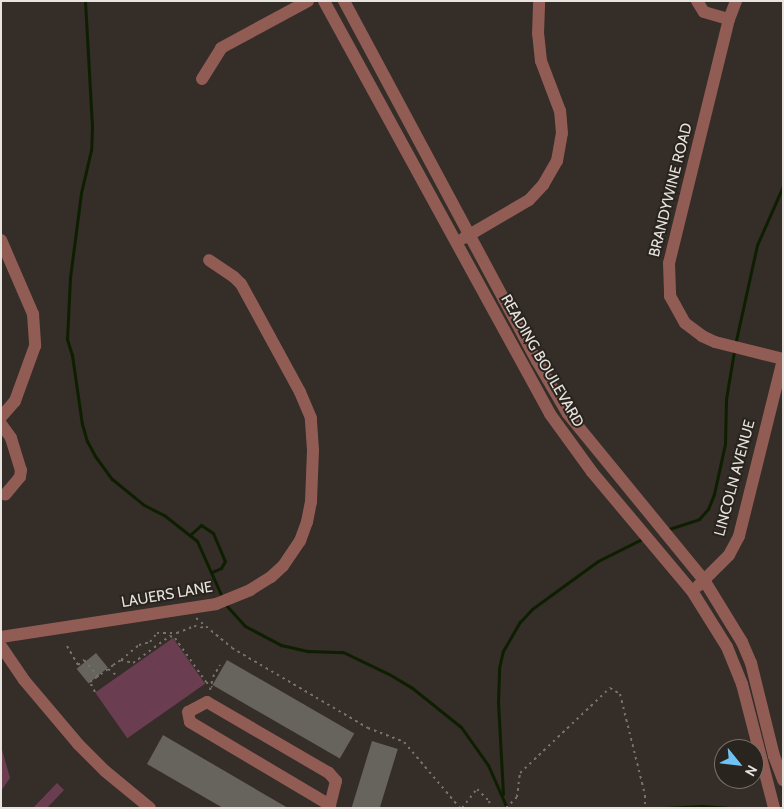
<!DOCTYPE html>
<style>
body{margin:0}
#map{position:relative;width:784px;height:809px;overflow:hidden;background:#342d28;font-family:Cabin,sans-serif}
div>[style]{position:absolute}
.green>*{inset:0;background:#6b3d50;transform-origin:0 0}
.stream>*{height:3px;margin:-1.5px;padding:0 1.5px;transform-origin:1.5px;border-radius:1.5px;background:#0e1f01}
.building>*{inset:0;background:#66645c;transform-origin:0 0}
.path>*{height:2px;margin-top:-1px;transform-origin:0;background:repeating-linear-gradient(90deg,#78726e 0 2.5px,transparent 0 6.5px)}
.minor>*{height:12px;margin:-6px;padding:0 6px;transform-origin:6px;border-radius:6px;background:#915c54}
span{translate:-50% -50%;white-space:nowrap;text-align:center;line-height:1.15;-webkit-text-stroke:4px #2a241e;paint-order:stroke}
.street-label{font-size:15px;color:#e7e3df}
.frame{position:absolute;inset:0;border:2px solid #e7e3df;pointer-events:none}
.north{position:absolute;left:714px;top:739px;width:50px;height:50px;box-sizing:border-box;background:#2a241e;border:1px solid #76706b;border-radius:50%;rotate:119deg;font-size:14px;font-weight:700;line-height:20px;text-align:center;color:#e7e3df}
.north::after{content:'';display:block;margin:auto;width:18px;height:22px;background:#6fc2f4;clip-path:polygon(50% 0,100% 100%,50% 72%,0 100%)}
</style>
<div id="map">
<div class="green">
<div style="left:173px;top:638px;width:56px;height:95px;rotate:55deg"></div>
<div style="clip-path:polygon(1px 746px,10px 778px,1px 791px)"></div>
<div style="clip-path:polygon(57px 783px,64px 790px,47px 808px,33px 808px)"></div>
</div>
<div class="stream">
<div style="left:85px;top:1px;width:126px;rotate:86.8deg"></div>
<div style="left:92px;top:127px;width:23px;rotate:92deg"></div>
<div style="left:91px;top:150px;width:44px;rotate:103.1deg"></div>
<div style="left:81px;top:193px;width:86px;rotate:97.4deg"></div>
<div style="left:70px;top:278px;width:61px;rotate:92.8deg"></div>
<div style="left:67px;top:339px;width:17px;rotate:73deg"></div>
<div style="left:72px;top:355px;width:70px;rotate:81.8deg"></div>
<div style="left:82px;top:424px;width:18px;rotate:74deg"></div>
<div style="left:87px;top:441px;width:17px;rotate:62deg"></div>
<div style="left:95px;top:456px;width:29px;rotate:54deg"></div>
<div style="left:112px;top:479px;width:41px;rotate:39.1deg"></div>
<div style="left:144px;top:505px;width:22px;rotate:27deg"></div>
<div style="left:164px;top:515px;width:42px;rotate:38.2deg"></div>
<div style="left:197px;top:541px;width:61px;rotate:65.9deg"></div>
<div style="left:735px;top:345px;width:102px;rotate:-77.6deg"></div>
<div style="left:757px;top:245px;width:64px;rotate:-66.2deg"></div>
<div style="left:666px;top:530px;width:35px;rotate:-18deg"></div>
<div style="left:699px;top:519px;width:13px;rotate:-48deg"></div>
<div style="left:708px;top:509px;width:16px;rotate:-68deg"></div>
<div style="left:714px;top:494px;width:51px;rotate:-77.6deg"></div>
<div style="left:725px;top:444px;width:45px;rotate:-88.7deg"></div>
<div style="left:726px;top:399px;width:49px;rotate:-80.5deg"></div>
<div style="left:190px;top:535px;width:15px;rotate:-42deg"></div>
<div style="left:201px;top:525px;width:14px;rotate:34deg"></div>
<div style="left:213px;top:533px;width:30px;rotate:67deg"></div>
<div style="left:225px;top:561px;width:8px;rotate:120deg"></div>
<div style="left:221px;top:568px;width:10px;rotate:156deg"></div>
<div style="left:226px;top:605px;width:28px;rotate:48deg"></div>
<div style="left:245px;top:626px;width:41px;rotate:27.8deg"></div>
<div style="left:281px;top:645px;width:28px;rotate:13deg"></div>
<div style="left:308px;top:651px;width:35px;rotate:2deg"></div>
<div style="left:343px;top:652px;width:51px;rotate:25.6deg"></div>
<div style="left:389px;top:674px;width:26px;rotate:31deg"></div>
<div style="left:411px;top:687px;width:64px;rotate:38.7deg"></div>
<div style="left:461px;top:727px;width:47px;rotate:54.6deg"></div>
<div style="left:488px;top:765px;width:47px;rotate:66.2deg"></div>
<div style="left:503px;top:794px;width:92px;rotate:-93.1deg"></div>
<div style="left:498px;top:702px;width:34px;rotate:-88deg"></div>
<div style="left:499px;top:668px;width:17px;rotate:-77deg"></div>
<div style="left:503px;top:651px;width:34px;rotate:-60deg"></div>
<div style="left:520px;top:622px;width:18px;rotate:-47deg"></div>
<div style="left:532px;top:609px;width:82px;rotate:-36deg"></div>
<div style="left:598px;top:561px;width:51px;rotate:-26.6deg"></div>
<div style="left:665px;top:808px;width:37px;rotate:-3deg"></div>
<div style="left:702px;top:806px;width:26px;rotate:4deg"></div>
</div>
<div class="building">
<div style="left:96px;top:653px;width:19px;height:25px;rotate:51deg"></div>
<div style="left:227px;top:660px;width:147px;height:29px;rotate:30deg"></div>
<div style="clip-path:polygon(163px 735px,288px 808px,223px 808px,147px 764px)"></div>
<div style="left:372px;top:741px;width:27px;height:70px;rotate:17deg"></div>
</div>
<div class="path">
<div style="left:196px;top:618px;width:47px;rotate:39.8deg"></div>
<div style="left:232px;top:648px;width:158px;rotate:30.5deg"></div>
<div style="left:368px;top:728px;width:39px;rotate:21deg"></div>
<div style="left:404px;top:742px;width:87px;rotate:49.7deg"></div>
<div style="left:67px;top:646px;width:22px;rotate:60deg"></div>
<div style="left:78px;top:665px;width:8px;rotate:-40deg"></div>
<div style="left:84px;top:660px;width:23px;rotate:49deg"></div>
<div style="left:121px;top:660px;width:23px;rotate:-40deg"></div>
<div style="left:139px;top:645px;width:11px;rotate:-15deg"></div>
<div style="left:150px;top:642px;width:11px;rotate:-52deg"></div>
<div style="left:157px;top:633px;width:20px"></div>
<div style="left:177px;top:633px;width:18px;rotate:-22deg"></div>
<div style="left:194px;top:626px;width:12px;rotate:9deg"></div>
<div style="left:108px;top:669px;width:10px;rotate:37deg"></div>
<div style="left:210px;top:690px;width:13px;rotate:-77deg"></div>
<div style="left:213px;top:677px;width:14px;rotate:-60deg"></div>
<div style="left:95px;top:692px;width:11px;rotate:-117deg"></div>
<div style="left:90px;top:682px;width:29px;rotate:-36deg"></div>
<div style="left:113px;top:665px;width:9px;rotate:-32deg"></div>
<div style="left:121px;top:660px;width:12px;rotate:14deg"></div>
<div style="left:133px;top:663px;width:46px;rotate:-36.1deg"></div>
<div style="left:170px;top:636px;width:5px;rotate:22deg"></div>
<div style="left:175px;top:638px;width:54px;rotate:54.8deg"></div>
<div style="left:206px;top:682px;width:8px;rotate:40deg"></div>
<div style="left:462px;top:808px;width:24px;rotate:-52deg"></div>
<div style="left:477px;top:789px;width:17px;rotate:45deg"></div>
<div style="left:489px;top:801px;width:7px;rotate:74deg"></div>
<div style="left:506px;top:808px;width:16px;rotate:-45deg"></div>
<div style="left:517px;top:797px;width:24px;rotate:-83deg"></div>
<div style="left:520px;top:773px;width:124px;rotate:-43.4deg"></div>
<div style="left:610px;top:688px;width:12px;rotate:31deg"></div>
<div style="left:620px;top:694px;width:104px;rotate:76.1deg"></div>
<div style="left:645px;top:795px;width:13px;rotate:90deg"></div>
</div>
<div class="minor">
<div style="left:324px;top:1px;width:471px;rotate:61.3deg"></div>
<div style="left:550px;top:414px;width:72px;rotate:54.1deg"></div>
<div style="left:592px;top:472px;width:155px;rotate:50deg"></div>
<div style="left:692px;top:591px;width:66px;rotate:58deg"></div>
<div style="left:727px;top:647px;width:40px;rotate:68deg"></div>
<div style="left:742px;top:684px;width:128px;rotate:75.5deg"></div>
<div style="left:344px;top:1px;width:408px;rotate:61.8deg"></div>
<div style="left:537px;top:361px;width:61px;rotate:59.7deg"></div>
<div style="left:568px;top:414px;width:215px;rotate:50.7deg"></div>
<div style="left:704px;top:580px;width:73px;rotate:58.5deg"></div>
<div style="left:742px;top:642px;width:23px;rotate:67deg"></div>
<div style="left:751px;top:663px;width:96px;rotate:76.1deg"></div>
<div style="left:774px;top:756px;width:26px;rotate:69deg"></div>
<div style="left:697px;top:1px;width:13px;rotate:58deg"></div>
<div style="left:704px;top:12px;width:26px;rotate:16deg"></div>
<div style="left:736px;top:1px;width:19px;rotate:111deg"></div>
<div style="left:729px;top:19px;width:251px;rotate:103.8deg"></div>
<div style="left:669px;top:263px;width:33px;rotate:88deg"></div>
<div style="left:670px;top:296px;width:31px;rotate:61deg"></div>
<div style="left:685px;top:323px;width:21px;rotate:37deg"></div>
<div style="left:702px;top:336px;width:14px;rotate:25deg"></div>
<div style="left:715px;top:342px;width:70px;rotate:14deg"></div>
<div style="left:202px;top:79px;width:36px;rotate:-58deg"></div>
<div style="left:221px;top:48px;width:99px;rotate:-28.4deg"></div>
<div style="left:464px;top:238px;width:75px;rotate:-30.3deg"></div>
<div style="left:529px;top:200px;width:21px;rotate:-47deg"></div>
<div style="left:543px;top:185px;width:28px;rotate:-60deg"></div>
<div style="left:557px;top:161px;width:28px;rotate:-80deg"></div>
<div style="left:562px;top:133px;width:22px;rotate:-95deg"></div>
<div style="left:560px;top:111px;width:53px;rotate:-110.8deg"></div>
<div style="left:541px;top:61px;width:27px;rotate:-96deg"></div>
<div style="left:538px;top:34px;width:33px;rotate:-88deg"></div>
<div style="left:1px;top:240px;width:81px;rotate:66.6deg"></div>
<div style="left:33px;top:314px;width:32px;rotate:86deg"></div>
<div style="left:35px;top:346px;width:59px;rotate:110deg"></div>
<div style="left:15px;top:401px;width:21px;rotate:131deg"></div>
<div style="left:1px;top:424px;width:17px;rotate:54deg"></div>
<div style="left:11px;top:438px;width:34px;rotate:73deg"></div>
<div style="left:21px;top:470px;width:7px;rotate:98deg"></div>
<div style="left:20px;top:477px;width:23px;rotate:130deg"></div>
<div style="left:698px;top:586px;width:44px;rotate:-45deg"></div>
<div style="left:729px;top:555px;width:21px;rotate:-62deg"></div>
<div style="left:739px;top:536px;width:182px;rotate:-76deg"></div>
<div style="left:1px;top:637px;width:218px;rotate:-8.7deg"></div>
<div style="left:216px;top:604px;width:37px;rotate:-22deg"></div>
<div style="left:250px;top:590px;width:25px;rotate:-32deg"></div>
<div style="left:271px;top:577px;width:16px;rotate:-43deg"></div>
<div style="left:283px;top:566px;width:30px;rotate:-56deg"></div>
<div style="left:300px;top:541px;width:20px;rotate:-70deg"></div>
<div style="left:307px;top:522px;width:20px;rotate:-79deg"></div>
<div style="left:311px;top:502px;width:52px;rotate:-87.8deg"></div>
<div style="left:313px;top:450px;width:32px;rotate:-94deg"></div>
<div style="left:311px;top:418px;width:28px;rotate:-113deg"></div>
<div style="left:300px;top:392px;width:123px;rotate:-118.6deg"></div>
<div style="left:241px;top:284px;width:10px;rotate:-135deg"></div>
<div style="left:234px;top:277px;width:30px;rotate:-146deg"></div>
<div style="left:1px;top:646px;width:41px;rotate:55.9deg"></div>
<div style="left:24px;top:680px;width:84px;rotate:49.8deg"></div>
<div style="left:78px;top:744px;width:38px;rotate:45deg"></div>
<div style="left:105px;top:771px;width:58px;rotate:39.4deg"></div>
<div style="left:329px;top:808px;width:3px;rotate:-72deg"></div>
<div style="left:330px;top:805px;width:25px;rotate:-76deg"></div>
<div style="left:336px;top:781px;width:11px;rotate:-131deg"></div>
<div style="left:329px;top:773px;width:141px;rotate:-149.8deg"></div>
<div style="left:207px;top:702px;width:21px;rotate:152deg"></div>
<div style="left:188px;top:712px;width:10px;rotate:79deg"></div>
<div style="left:190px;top:722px;width:163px;rotate:30.7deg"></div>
</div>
<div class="street-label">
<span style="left:671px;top:190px;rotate:-76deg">BRANDYWINE ROAD</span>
<span style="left:542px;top:361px;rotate:60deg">READING BOULEVARD</span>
<span style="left:735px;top:478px;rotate:-75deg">LINCOLN AVENUE</span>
<span style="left:167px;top:595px;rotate:-10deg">LAUERS LANE</span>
</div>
<div class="frame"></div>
<div class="north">N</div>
</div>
